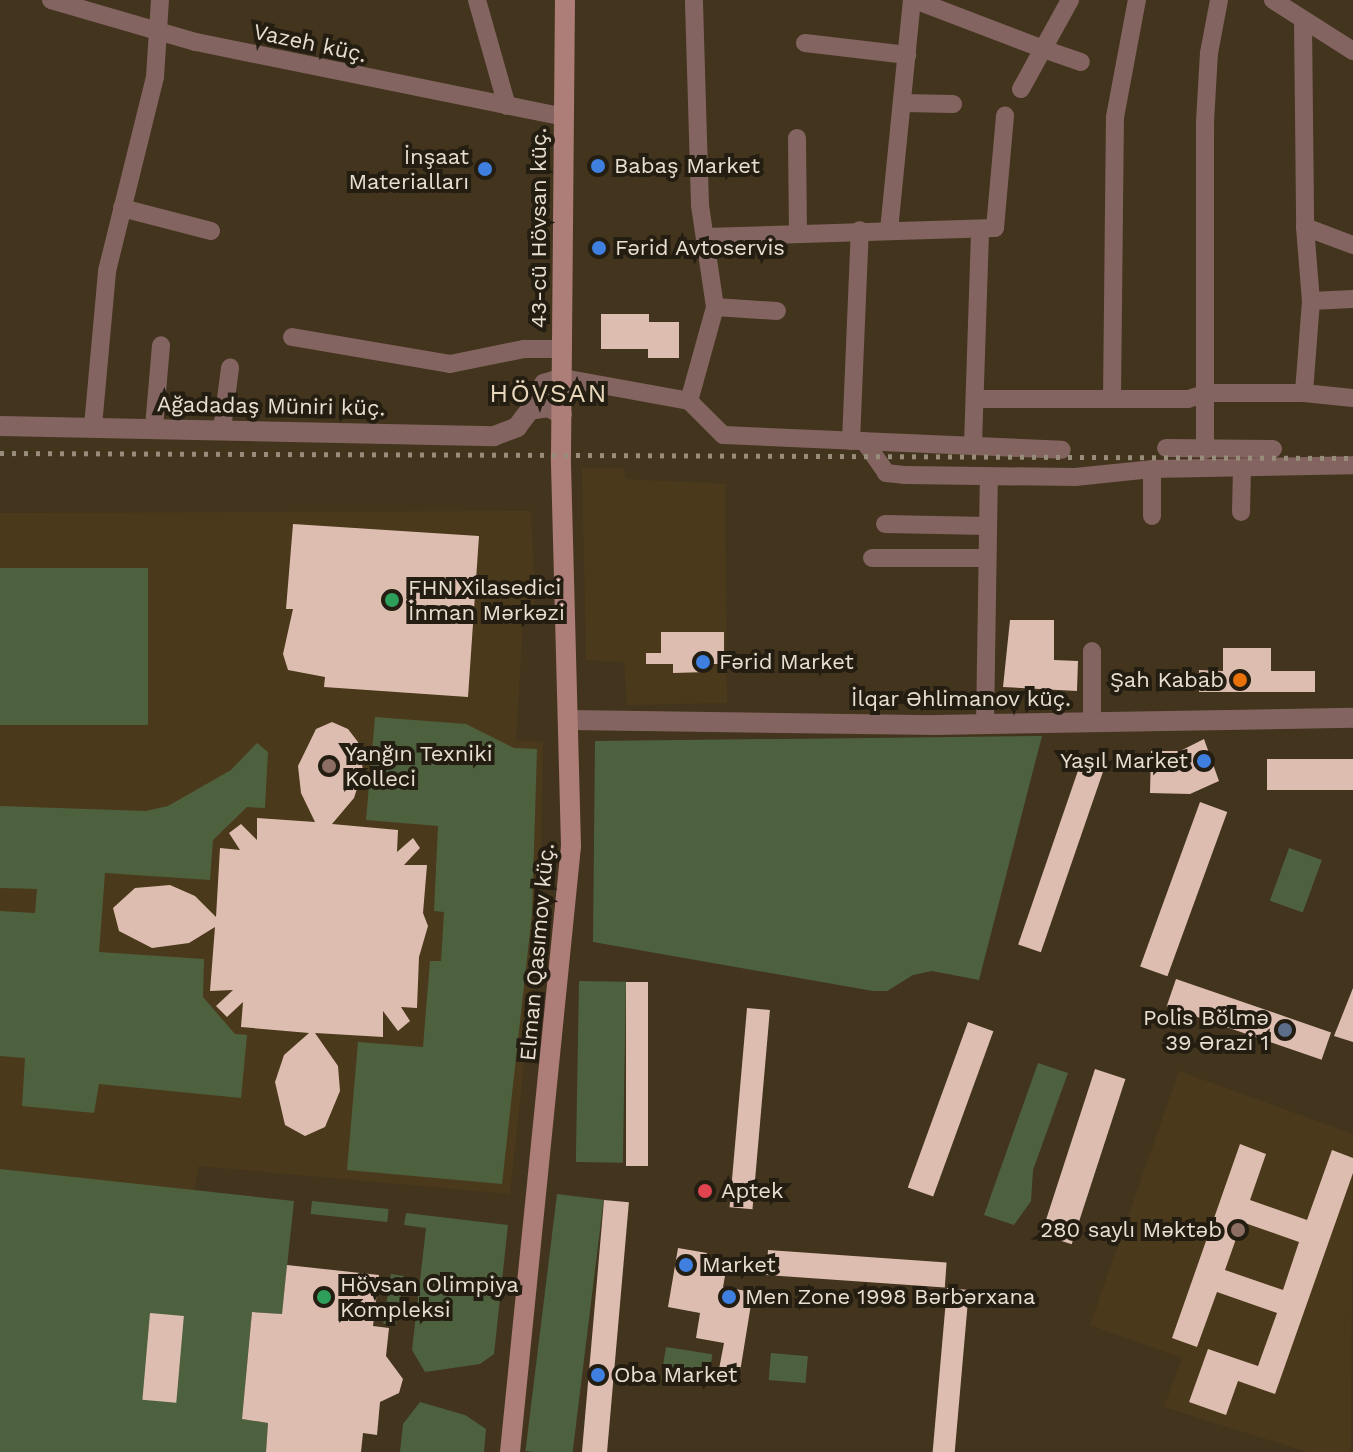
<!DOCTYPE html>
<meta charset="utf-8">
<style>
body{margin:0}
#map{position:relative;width:1353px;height:1452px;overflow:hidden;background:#42341d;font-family:"Work Sans",sans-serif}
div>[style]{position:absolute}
.built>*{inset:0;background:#4b391b}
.green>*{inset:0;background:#4e613f;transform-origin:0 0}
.building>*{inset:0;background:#debdb1;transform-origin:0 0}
.minor>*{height:18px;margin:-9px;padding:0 9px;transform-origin:9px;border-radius:9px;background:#836460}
.tertiary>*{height:20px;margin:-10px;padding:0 10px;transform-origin:10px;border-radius:10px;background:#836460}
.secondary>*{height:20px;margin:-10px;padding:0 10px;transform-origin:10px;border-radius:10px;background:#ad7d77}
.rail>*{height:5px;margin-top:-2.5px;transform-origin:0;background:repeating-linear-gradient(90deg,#988c7a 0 4px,transparent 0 12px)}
.dots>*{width:22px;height:22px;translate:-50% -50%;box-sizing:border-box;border:4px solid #231d12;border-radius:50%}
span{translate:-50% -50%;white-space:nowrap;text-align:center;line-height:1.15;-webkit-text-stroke:8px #231d12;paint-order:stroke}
.street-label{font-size:22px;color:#e8dfd1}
.poi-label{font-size:22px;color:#e8dfd1}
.right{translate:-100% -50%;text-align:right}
.left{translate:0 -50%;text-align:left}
.quarter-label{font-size:26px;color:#e9d7bc;letter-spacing:2px}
</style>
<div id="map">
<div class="built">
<div style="clip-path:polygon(582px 468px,624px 468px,625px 479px,725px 484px,727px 703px,627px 705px,624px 662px,586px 660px)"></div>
<div style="clip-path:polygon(531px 511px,536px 623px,523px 624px,516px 740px,543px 742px,540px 914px,510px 1194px,199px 1166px,194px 1191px,0 1169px,0 513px)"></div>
<div style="clip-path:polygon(1179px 1071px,1353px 1134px,1351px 1452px,1307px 1452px,1164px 1407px,1182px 1358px,1090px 1325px)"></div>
</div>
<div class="green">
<div style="left:0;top:568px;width:148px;height:157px"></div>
<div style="clip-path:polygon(375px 717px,466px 724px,514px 748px,537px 749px,532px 914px,502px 1184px,347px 1170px,358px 1042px,423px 1047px,430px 961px,441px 961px,444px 912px,434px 911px,438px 826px,366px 820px)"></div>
<div style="clip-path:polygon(1042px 736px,979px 980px,932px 971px,913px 975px,887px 991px,873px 991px,593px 942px,595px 741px)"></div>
<div style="clip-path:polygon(257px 743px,268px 752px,265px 808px,247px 807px,213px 840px,210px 880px,105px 873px,99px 952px,204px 959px,203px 997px,235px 1034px,247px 1035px,241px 1098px,99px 1084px,94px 1113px,22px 1106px,25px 1058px,0 1056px,0 911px,35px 913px,37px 889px,0 888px,0 806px,146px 811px,168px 806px,231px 770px)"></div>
<div style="left:1289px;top:848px;width:35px;height:56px;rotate:20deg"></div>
<div style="left:579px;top:981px;width:47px;height:181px;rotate:1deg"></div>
<div style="clip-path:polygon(1038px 1063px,1068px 1073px,1033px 1170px,1031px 1201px,1014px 1225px,984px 1215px)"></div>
<div style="clip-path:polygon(0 1169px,294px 1201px,282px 1314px,252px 1312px,242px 1419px,268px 1423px,266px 1452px,0 1452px)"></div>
<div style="left:557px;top:1194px;width:47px;height:259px;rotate:7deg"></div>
<div style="left:312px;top:1201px;width:77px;height:13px;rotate:6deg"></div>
<div style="clip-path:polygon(406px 1213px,508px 1225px,494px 1354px,480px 1364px,425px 1372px,412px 1350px,426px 1228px,404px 1225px)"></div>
<div style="left:391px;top:1274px;width:13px;height:50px;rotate:9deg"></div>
<div style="left:666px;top:1347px;width:47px;height:32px;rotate:9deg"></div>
<div style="left:771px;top:1353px;width:37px;height:27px;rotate:5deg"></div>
<div style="clip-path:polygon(420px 1402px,465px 1415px,486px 1429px,484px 1452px,400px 1452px,403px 1424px)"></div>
</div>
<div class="building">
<div style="clip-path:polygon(601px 314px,649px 314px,649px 322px,679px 322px,679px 358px,648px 358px,648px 349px,601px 349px)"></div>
<div style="clip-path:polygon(293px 524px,479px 536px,468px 697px,324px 687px,325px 677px,288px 670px,283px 654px,293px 609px,286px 609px)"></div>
<div style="clip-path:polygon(1010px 620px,1054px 620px,1054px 660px,1078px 661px,1077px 691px,1003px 687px)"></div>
<div style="clip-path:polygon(661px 632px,724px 632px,724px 664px,708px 664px,708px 672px,673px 673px,673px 664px,646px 664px,646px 653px,661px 653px)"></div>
<div style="clip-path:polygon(1223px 648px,1271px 648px,1271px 671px,1315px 671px,1315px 692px,1199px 692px,1199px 670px,1223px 671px)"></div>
<div style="clip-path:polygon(332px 722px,348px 729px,358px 742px,363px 770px,354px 798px,332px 824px,398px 830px,397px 852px,413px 838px,420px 848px,404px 865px,427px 865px,423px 913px,428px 926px,419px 957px,417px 1008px,401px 1007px,410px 1021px,398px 1031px,383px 1011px,383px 1037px,315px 1033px,338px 1066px,340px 1091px,325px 1127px,305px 1136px,285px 1125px,275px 1082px,284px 1055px,309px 1033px,241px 1027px,243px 1002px,227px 1017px,216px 1006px,233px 990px,210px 991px,215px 927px,189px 943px,152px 948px,119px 931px,113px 908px,135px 888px,170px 885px,195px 896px,216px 917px,220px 848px,240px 850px,229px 833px,241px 824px,257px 840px,257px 818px,315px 822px,301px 793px,298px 766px,316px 729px)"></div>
<div style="clip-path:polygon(1204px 739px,1219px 781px,1190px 794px,1150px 793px,1151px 751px,1180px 751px)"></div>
<div style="left:1353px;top:759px;width:31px;height:86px;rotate:90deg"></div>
<div style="left:1081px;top:762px;width:24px;height:193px;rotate:19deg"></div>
<div style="left:1200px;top:802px;width:29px;height:175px;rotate:20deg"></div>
<div style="left:1176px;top:979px;width:164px;height:29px;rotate:19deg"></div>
<div style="left:626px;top:982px;width:22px;height:184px"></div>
<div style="clip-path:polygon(1353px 988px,1353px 1042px,1334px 1036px)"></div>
<div style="left:747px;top:1008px;width:23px;height:200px;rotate:5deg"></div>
<div style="left:968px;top:1022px;width:27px;height:176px;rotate:20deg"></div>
<div style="left:1095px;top:1069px;width:32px;height:174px;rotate:18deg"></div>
<div style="clip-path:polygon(evenodd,1240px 1144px,1266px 1154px,1250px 1200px,1307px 1220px,1332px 1150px,1353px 1158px,1353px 1173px,1275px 1394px,1238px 1381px,1226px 1415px,1189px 1402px,1208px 1349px,1258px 1366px,1277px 1313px,1217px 1292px,1197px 1347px,1172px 1338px,1240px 1144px,1242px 1222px,1299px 1242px,1283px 1290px,1225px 1270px,1242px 1222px)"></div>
<div style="left:604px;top:1200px;width:25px;height:253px;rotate:5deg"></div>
<div style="clip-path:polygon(678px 1248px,707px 1253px,704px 1272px,725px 1276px,723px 1287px,753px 1292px,740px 1372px,719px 1369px,724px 1343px,696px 1338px,700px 1313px,668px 1307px)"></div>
<div style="left:768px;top:1250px;width:179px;height:25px;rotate:4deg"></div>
<div style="clip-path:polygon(287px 1265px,379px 1275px,373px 1326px,389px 1328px,386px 1356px,403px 1379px,399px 1393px,380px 1402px,377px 1435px,363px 1433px,361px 1452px,266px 1452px,268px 1423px,242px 1419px,252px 1312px,282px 1314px)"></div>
<div style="left:947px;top:1288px;width:22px;height:165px;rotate:5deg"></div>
<div style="left:150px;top:1313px;width:34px;height:87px;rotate:5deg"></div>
</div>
<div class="minor">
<div style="left:51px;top:0;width:151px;rotate:16.2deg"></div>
<div style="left:196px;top:42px;width:375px;rotate:11.5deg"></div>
<div style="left:477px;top:0;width:110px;rotate:74.2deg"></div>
<div style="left:915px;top:0;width:137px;rotate:20.9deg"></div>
<div style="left:1043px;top:49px;width:56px;rotate:-61.1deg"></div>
<div style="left:1273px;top:0;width:95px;rotate:32.5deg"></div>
<div style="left:1303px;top:20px;width:207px;rotate:89.4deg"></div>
<div style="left:1305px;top:227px;width:74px;rotate:85.4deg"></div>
<div style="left:1311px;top:301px;width:92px;rotate:94.4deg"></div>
<div style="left:805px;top:43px;width:103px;rotate:6.7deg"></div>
<div style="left:1021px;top:89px;width:46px;rotate:-61.2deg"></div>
<div style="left:1043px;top:49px;width:40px;rotate:18.9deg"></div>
<div style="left:902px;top:103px;width:51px;rotate:1.1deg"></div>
<div style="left:797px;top:138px;width:92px;rotate:89.4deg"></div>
<div style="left:122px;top:208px;width:92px;rotate:14.5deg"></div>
<div style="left:1305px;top:227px;width:51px;rotate:20.6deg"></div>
<div style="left:889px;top:230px;width:231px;rotate:-84.3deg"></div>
<div style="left:705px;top:237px;width:290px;rotate:-1.8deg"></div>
<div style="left:995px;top:228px;width:113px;rotate:-84.9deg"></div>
<div style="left:1311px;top:301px;width:42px;rotate:-2.7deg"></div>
<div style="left:715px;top:307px;width:62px;rotate:3.7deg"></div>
<div style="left:292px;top:337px;width:160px;rotate:9.7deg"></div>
<div style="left:450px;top:364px;width:76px;rotate:-11.5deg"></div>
<div style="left:524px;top:349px;width:39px"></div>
<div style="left:563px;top:378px;width:128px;rotate:10.3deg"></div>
<div style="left:689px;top:401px;width:48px;rotate:45deg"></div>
<div style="left:723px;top:435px;width:339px;rotate:2.5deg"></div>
<div style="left:976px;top:399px;width:212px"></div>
<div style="left:1188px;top:399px;width:21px;rotate:-17deg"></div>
<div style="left:1208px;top:393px;width:96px"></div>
<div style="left:1304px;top:393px;width:49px;rotate:5.8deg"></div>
<div style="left:1112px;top:399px;width:282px;rotate:-89.4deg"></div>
<div style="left:1115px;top:117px;width:119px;rotate:-79.4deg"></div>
<div style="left:689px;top:401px;width:98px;rotate:-74.5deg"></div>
<div style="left:715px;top:307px;width:103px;rotate:-98.4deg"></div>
<div style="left:700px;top:205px;width:205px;rotate:-91.7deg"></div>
<div style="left:93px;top:426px;width:156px;rotate:-84.8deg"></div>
<div style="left:107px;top:271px;width:200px;rotate:-76.1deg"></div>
<div style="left:155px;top:77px;width:77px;rotate:-86.3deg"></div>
<div style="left:154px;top:427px;width:82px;rotate:-85.1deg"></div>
<div style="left:222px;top:429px;width:62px;rotate:-82.5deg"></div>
<div style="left:851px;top:441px;width:211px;rotate:-87.6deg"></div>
<div style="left:864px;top:441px;width:39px;rotate:55deg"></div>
<div style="left:886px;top:473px;width:18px;rotate:6deg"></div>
<div style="left:904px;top:475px;width:171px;rotate:0.7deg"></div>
<div style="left:1075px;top:477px;width:77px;rotate:-5.9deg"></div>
<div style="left:1152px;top:469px;width:201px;rotate:-1.1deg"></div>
<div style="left:973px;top:444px;width:214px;rotate:-88.1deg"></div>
<div style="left:1166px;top:448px;width:107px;rotate:0.5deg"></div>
<div style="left:1205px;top:450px;width:328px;rotate:-90deg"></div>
<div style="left:1205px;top:122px;width:69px;rotate:-86.7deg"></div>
<div style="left:1209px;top:53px;width:54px;rotate:-79.3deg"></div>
<div style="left:1241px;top:512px;width:44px;rotate:-88.7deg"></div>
<div style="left:1152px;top:516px;width:47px;rotate:-90deg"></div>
<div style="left:885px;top:524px;width:103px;rotate:1.1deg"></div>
<div style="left:872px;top:558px;width:115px"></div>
<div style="left:1092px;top:651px;width:71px;rotate:90deg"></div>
<div style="left:985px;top:724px;width:245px;rotate:-89.1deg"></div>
</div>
<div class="tertiary">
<div style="left:562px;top:414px;width:16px;rotate:-153deg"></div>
<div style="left:548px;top:407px;width:18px;rotate:171deg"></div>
<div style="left:530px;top:410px;width:30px;rotate:-62deg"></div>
<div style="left:544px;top:384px;width:20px;rotate:-18deg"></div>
<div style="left:0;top:426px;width:494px;rotate:1.2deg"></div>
<div style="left:494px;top:436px;width:25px;rotate:-21deg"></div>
<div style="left:517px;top:427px;width:21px;rotate:-53deg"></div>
<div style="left:569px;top:720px;width:367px;rotate:0.8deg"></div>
<div style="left:936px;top:725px;width:417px;rotate:-1deg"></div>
</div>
<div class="secondary">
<div style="left:510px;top:1452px;width:609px;rotate:-84.25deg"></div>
<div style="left:571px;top:846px;width:391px;rotate:-91.5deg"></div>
<div style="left:561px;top:455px;width:455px;rotate:-89.5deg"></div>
</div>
<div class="rail">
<div style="left:0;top:453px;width:1353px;rotate:0.21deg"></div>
</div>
<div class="dots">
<div style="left:598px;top:166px;background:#3f7fe0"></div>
<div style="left:485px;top:169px;background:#3f7fe0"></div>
<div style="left:599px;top:248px;background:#3f7fe0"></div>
<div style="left:392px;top:600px;background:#2e9e5b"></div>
<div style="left:703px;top:662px;background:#3f7fe0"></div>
<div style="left:1240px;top:680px;background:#e8710a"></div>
<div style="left:1204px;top:761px;background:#3f7fe0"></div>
<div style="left:329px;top:766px;background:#8d6e63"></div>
<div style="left:1285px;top:1030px;background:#5c6f8a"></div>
<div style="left:705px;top:1191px;background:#e0444e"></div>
<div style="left:1238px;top:1230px;background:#8d6e63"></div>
<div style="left:686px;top:1265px;background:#3f7fe0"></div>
<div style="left:324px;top:1297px;background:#2e9e5b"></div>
<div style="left:729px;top:1297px;background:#3f7fe0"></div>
<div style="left:598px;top:1375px;background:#3f7fe0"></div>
</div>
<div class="street-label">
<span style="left:310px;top:43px;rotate:12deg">Vazeh küç.</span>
<span style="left:539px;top:228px;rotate:-90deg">43-cü Hövsan küç.</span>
<span style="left:271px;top:406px;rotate:1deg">Ağadadaş Müniri küç.</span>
<span style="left:961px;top:699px">İlqar Əhlimanov küç.</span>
<span style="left:537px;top:952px;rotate:-85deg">Elman Qasımov küç.</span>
</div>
<div class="poi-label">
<span class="right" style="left:469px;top:169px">İnşaat<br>Materialları</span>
<span class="left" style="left:614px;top:166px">Babaş Market</span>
<span class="left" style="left:615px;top:248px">Fərid Avtoservis</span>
<span class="left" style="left:408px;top:600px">FHN Xilasedici<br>İnman Mərkəzi</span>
<span class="left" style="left:719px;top:662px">Fərid Market</span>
<span class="right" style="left:1224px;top:680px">Şah Kabab</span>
<span class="left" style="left:345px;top:766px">Yanğın Texniki<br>Kolleci</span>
<span class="right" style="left:1188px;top:761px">Yaşıl Market</span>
<span class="right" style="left:1269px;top:1030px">Polis Bölmə<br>39 Ərazi 1</span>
<span class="left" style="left:721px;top:1191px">Aptek</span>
<span class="right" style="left:1222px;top:1230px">280 saylı Məktəb</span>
<span class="left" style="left:702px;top:1265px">Market</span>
<span class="left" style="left:340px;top:1297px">Hövsan Olimpiya<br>Kompleksi</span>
<span class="left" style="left:745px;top:1297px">Men Zone 1998 Bərbərxana</span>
<span class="left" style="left:614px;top:1375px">Oba Market</span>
</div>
<div class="quarter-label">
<span style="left:549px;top:394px">HÖVSAN</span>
</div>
</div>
